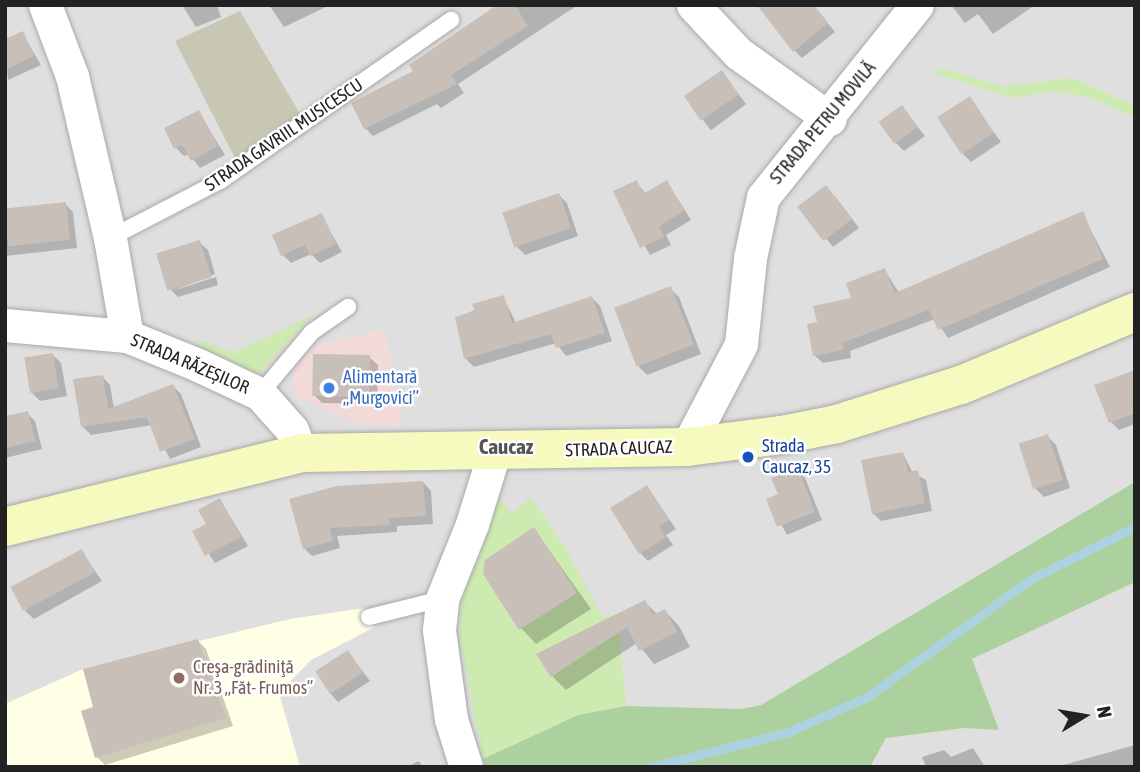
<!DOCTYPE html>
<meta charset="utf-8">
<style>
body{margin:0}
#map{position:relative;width:1140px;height:772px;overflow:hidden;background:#f2efe9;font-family:"Asap Condensed",sans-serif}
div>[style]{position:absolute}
.residential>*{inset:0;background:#e0dfdf;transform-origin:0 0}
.commercial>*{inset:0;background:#f2dad9}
.education>*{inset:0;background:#ffffe5}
.construction>*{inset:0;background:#c7c7b4}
.grass>*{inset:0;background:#cdebb0}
.forest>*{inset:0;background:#add19e}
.shadow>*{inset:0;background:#0003;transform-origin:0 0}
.stream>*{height:9px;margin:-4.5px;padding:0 4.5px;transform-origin:4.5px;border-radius:4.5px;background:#aad3df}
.building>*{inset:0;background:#c7bfb8;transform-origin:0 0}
.roads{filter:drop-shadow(0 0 2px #a9a9a9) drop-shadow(0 0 2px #a9a9a9)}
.lane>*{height:16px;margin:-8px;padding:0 8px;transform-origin:8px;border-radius:8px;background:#fff}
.street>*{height:33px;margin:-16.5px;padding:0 16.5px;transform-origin:16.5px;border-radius:16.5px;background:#fff}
.secondary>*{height:38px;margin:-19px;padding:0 19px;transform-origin:19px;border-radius:19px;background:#f7fabf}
.dots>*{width:19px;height:19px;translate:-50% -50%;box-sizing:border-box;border:4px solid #fff;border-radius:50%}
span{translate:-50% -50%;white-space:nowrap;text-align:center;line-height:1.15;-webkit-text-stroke:5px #fff;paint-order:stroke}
.street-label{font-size:18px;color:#222}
.shop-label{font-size:18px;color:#366cbe}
.left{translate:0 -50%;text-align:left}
.transit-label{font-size:18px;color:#164399}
.education-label{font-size:18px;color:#785e54}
.quarter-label{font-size:21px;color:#555;font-weight:700}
.frame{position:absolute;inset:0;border:7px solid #222;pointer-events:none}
.north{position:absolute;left:1049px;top:681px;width:70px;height:70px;-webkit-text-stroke:5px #fff;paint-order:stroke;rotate:79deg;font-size:19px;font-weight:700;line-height:28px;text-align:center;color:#222}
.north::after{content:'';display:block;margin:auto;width:24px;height:32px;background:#222;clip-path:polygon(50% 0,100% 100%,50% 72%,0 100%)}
</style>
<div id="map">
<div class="residential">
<div style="left:5px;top:5px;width:1130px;height:762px"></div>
</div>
<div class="commercial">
<div style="clip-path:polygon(385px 329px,401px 416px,397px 427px,356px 423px,294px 395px,293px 372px,313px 346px)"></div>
</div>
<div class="education">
<div style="clip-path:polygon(364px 608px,375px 627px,311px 660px,279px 693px,300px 767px,6px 767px,5px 704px,83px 669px,290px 619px)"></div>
</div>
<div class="construction">
<div style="clip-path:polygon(240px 11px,300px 114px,236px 160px,175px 41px)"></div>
</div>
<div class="grass">
<div style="clip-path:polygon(944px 69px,1003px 86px,1073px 78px,1135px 106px,1135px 117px,1088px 97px,1049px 92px,1014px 98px,932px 73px)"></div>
<div style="clip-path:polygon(313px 315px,254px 379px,205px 357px,196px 339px,235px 352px)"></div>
<div style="clip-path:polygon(530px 497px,566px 548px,603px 618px,611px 613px,619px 628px,626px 706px,578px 715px,483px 759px,460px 639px,461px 593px,499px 498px,512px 514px)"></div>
</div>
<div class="forest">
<div style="clip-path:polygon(1135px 482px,1135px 582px,972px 659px,999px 730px,964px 728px,886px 738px,870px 767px,486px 767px,483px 759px,578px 715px,626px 706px,741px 709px,761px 705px)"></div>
</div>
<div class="shadow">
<div style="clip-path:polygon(182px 5px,217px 5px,221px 17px,196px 27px)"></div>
<div style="clip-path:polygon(269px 5px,325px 5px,326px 7px,284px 27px)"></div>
<div style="clip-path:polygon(503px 5px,578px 5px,458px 84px,464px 93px,441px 108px,437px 104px,373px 136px,365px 128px,415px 72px)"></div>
<div style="clip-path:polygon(813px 5px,835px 32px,802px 58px,794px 50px)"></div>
<div style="clip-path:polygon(951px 5px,1035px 5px,993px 34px,978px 14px,965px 23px)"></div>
<div style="clip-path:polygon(22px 33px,41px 65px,8px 80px,5px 41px)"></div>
<div style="left:722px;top:72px;width:40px;height:44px;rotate:53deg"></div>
<div style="clip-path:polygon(969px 98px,1001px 142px,971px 162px,963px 154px)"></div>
<div style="clip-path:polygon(902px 108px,925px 136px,904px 151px,896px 143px)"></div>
<div style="clip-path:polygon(199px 113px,225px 155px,200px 168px,189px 154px,184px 156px,176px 148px)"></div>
<div style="clip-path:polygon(636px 182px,646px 194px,667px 182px,691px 220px,666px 235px,671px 245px,650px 255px,615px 192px)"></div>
<div style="clip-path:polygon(559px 195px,567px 203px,578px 236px,525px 255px,517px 247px)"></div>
<div style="clip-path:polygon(834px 195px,859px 228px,833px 247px,801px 207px)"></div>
<div style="clip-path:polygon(65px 204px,73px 212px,77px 248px,5px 256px,5px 211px)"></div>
<div style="clip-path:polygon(1082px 213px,1110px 267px,948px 338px,935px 319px,850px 351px,851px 358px,823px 363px,814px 355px,819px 324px,854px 300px,885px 270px,899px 293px)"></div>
<div style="clip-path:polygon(321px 215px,342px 252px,320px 263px,311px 254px,291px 263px,283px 255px)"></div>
<div style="clip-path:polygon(199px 242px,208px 250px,215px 274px,172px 291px,216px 277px,218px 285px,178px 297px,170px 289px)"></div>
<div style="clip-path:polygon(670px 289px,679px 297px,701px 354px,647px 375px,639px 367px)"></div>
<div style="clip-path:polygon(503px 297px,516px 323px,592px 298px,600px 306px,612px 341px,566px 356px,556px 343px,474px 367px,466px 359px,457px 318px)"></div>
<div style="clip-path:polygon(53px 355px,61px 363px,67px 396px,40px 401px,32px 393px)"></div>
<div style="clip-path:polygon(369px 357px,378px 365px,377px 404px,322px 403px,314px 395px)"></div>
<div style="clip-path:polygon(1135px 371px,1135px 424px,1119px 430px,1111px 422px)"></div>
<div style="clip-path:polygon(102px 376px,110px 385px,114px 409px,173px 386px,181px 394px,201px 447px,170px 459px,152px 425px,91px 435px,82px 426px)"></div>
<div style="clip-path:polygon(27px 413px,35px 421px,42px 449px,5px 458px,5px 418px)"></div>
<div style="clip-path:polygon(1048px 437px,1056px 445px,1070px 488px,1044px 497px,1036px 489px)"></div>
<div style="clip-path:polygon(903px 454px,913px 473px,926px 480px,932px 511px,881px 521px,873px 513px)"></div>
<div style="clip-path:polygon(797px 470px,805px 478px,822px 520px,787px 535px,768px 500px,780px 495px)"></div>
<div style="clip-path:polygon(423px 482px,431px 491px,433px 524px,397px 526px,397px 532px,337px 536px,340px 548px,312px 556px,304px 548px,292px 500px)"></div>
<div style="clip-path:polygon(647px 487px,676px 529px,666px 535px,673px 545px,648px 561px,640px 553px)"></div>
<div style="clip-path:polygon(220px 500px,248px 546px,215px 563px,194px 532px,208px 524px)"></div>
<div style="clip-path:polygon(534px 529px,591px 609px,536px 644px,521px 628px)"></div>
<div style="clip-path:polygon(81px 551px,102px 581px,34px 619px,25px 611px)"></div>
<div style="clip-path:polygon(645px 602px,658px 615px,665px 611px,679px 626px,690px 647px,654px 664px,637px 643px,566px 690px,552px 676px)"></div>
<div style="clip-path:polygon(198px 641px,206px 649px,233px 726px,105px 765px,97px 757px,95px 709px)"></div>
<div style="clip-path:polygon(348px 652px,370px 681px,338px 702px,330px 693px)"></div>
<div style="clip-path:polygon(1135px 745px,1135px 767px,1056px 767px)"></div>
<div style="clip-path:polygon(973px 748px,985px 767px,926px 767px,922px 757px,944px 750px,951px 757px)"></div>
<div style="clip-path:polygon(418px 761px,424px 767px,407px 767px)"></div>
</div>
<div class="stream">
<div style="left:651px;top:767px;width:141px;rotate:-14.3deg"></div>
<div style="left:788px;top:732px;width:86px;rotate:-23.9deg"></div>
<div style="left:867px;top:697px;width:202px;rotate:-35.7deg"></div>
<div style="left:1031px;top:579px;width:116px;rotate:-26.6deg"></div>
</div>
<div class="building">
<div style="clip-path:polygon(497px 5px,515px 5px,528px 26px,451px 75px,457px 84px,364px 129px,351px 103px,413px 71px,409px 65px)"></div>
<div style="clip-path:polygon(757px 5px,814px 5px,828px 23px,793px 52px)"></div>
<div style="clip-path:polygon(23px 31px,34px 56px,5px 70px,5px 39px)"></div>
<div style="left:722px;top:70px;width:30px;height:46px;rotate:56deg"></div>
<div style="left:970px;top:96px;width:44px;height:39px;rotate:57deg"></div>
<div style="left:902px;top:105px;width:27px;height:29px;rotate:54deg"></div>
<div style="clip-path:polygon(199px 110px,218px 146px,191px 161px,182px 145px,174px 149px,164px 128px)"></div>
<div style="clip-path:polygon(637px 180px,643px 194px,667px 180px,684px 211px,659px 226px,664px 237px,640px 248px,613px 191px)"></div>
<div style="left:826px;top:185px;width:43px;height:36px;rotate:53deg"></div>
<div style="left:559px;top:193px;width:37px;height:60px;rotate:71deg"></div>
<div style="left:66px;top:202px;width:38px;height:62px;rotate:84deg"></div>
<div style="clip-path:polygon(1083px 211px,1103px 259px,938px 330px,929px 310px,842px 343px,844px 350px,813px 356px,807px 324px,817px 322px,813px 306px,851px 298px,846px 283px,885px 268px,895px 293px)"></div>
<div style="clip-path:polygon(322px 213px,336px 244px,310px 256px,305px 245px,281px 256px,272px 235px)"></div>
<div style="left:200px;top:240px;width:39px;height:46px;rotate:73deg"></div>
<div style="left:671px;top:286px;width:63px;height:61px;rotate:69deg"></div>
<div style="clip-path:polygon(504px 295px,512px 323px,592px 296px,605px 333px,556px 348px,551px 334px,464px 359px,455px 317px,475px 311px,472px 304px)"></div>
<div style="left:53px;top:353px;width:36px;height:29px;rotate:81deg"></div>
<div style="left:313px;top:354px;width:57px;height:42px;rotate:1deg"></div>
<div style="clip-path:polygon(1135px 370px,1135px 413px,1109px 423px,1094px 385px)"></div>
<div style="clip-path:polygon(103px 375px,108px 409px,173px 384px,195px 439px,160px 452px,147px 417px,81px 427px,73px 379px)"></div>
<div style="clip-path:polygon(28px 411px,35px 441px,5px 448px,5px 416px)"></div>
<div style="left:1048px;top:434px;width:48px;height:31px;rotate:72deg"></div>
<div style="clip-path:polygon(903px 452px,908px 472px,918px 470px,925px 503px,872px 514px,861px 460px)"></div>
<div style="clip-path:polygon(798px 468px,815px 512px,777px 527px,766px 499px,778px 494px,771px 478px)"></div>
<div style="clip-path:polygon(423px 481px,426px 516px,389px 518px,390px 525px,330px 528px,333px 541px,303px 549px,289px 499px,337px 486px)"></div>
<div style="clip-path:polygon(647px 485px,669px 520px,659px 526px,666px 537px,639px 554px,610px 508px)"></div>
<div style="clip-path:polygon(220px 498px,241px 537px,205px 556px,192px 531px,206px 524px,198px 510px)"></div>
<div style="clip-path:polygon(534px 527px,577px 593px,519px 630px,483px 574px,485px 560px)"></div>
<div style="left:82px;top:549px;width:27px;height:81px;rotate:62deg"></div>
<div style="clip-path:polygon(645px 600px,653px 615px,665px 609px,677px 632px,639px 651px,627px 627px,551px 677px,536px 654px)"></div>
<div style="clip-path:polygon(198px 639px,226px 718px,95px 758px,81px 711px,93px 707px,83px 669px)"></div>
<div style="left:348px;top:650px;width:27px;height:39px;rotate:57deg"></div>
</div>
<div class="roads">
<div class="lane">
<div style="left:110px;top:238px;width:124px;rotate:-27.4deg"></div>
<div style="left:220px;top:181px;width:282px;rotate:-34.9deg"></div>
<div style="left:260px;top:394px;width:81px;rotate:-50deg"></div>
<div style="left:312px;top:332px;width:44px;rotate:-34.8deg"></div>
<div style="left:369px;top:617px;width:75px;rotate:-13.9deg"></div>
</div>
<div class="street">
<div style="left:45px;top:5px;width:76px;rotate:69.2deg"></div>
<div style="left:72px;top:76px;width:166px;rotate:76.8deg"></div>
<div style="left:110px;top:238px;width:99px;rotate:80.2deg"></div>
<div style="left:693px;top:5px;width:66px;rotate:46.8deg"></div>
<div style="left:738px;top:53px;width:113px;rotate:35.7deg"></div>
<div style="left:5px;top:325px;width:122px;rotate:5.2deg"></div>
<div style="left:127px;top:336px;width:77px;rotate:22.2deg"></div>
<div style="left:198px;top:365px;width:68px;rotate:25.1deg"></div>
<div style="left:260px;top:394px;width:48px;rotate:48.4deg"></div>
<div style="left:292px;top:430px;width:25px;rotate:69deg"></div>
<div style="left:687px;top:447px;width:116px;rotate:-62.3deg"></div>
<div style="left:741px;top:344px;width:86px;rotate:-84deg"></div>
<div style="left:750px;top:258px;width:62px;rotate:-78deg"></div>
<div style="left:763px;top:197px;width:246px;rotate:-51.3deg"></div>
<div style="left:466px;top:767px;width:50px;rotate:-107.4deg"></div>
<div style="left:451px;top:719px;width:90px;rotate:-97.7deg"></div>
<div style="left:439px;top:630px;width:31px;rotate:-84deg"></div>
<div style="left:442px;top:599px;width:81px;rotate:-68.2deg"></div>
<div style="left:472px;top:524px;width:74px;rotate:-72.8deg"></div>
</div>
<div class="secondary">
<div style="left:5px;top:527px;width:305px;rotate:-14deg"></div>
<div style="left:301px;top:453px;width:386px;rotate:-0.9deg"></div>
<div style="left:687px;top:447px;width:96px;rotate:-7.2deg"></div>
<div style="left:782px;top:435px;width:56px;rotate:-11.3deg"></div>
<div style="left:837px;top:424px;width:130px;rotate:-17.5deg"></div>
<div style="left:961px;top:385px;width:189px;rotate:-22.8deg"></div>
</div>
</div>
<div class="dots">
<div style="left:329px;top:388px;background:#3f7fe0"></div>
<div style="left:748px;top:457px;background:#1a4fb4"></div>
<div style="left:179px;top:678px;background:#8d6e63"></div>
</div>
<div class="street-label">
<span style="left:823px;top:123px;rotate:-50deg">STRADA PETRU MOVILĂ</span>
<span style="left:284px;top:135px;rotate:-34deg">STRADA GAVRIIL MUSICESCU</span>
<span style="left:190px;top:364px;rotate:23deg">STRADA RĂZEȘILOR</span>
<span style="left:619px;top:449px;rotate:-2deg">STRADA CAUCAZ</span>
</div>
<div class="shop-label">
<span class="left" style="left:343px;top:388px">Alimentară<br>„Murgovici”</span>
</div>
<div class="transit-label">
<span class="left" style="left:762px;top:457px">Strada<br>Caucaz, 35</span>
</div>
<div class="education-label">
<span class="left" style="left:193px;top:678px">Creşa-grădiniţă<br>Nr. 3 „Făt- Frumos”</span>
</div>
<div class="quarter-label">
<span style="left:506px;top:446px">Caucaz</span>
</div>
<div class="frame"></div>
<div class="north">N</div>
</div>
